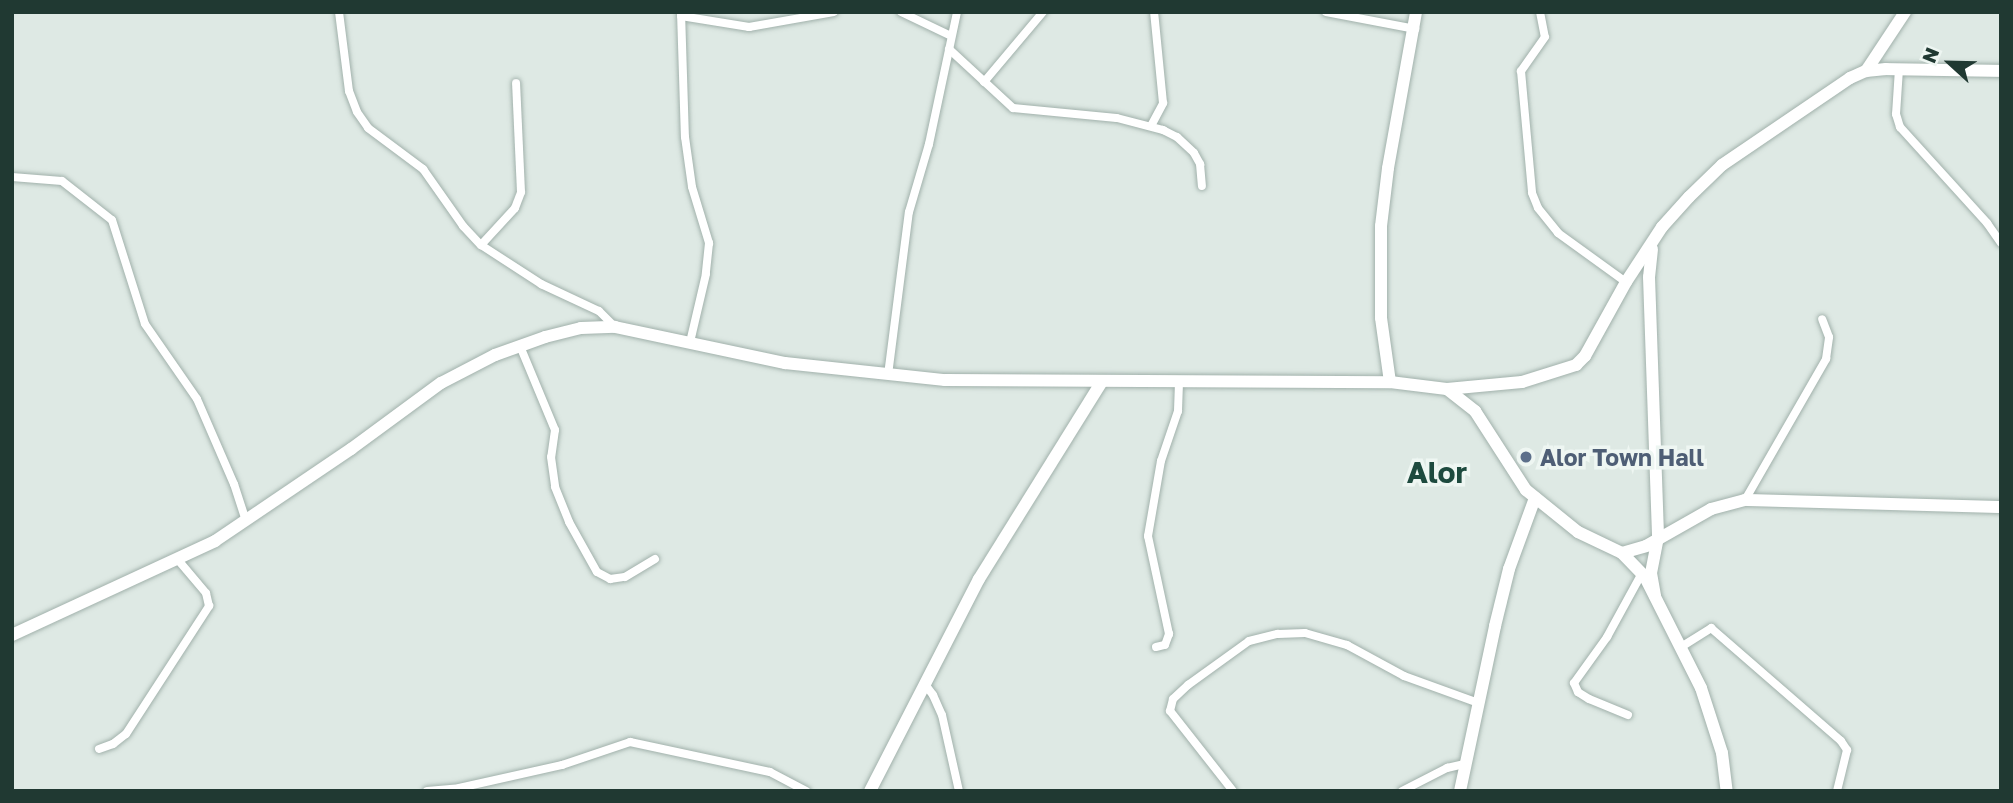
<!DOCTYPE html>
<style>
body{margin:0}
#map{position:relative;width:2013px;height:803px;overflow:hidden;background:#dee9e4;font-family:"Golos Text",sans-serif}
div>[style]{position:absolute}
.roads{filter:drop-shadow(0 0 2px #a1b1ab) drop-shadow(0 0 2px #a1b1ab)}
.street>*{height:8px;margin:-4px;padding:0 4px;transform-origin:4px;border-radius:4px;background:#fff}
.secondary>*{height:12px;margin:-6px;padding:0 6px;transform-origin:6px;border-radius:6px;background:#fff}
.dots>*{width:19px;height:19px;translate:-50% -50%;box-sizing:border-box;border:4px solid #eef6f2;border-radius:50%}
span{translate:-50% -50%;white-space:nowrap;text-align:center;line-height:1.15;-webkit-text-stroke:7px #eef6f2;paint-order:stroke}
.service-label{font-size:23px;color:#4e5e75;font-weight:700}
.left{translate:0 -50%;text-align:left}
.district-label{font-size:30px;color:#1d4a3e;font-weight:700}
.frame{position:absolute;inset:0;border:14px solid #203932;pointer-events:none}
.north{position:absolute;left:1915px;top:28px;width:70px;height:70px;-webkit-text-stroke:5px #eef6f2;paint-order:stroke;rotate:292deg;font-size:19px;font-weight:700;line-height:28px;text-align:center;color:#203932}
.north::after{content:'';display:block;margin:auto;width:24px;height:32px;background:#203932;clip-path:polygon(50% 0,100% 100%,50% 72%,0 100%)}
</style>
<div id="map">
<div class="roads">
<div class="street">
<div style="left:339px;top:12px;width:80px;rotate:82.8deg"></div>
<div style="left:349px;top:91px;width:22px;rotate:69deg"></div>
<div style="left:357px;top:112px;width:19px;rotate:55deg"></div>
<div style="left:368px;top:128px;width:69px;rotate:36.7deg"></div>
<div style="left:423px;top:169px;width:70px;rotate:54.9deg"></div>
<div style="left:463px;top:226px;width:26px;rotate:47deg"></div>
<div style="left:481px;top:245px;width:72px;rotate:33deg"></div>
<div style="left:541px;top:284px;width:64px;rotate:25deg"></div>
<div style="left:599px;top:311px;width:23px;rotate:45deg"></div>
<div style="left:681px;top:12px;width:125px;rotate:88.2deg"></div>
<div style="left:685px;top:137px;width:50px;rotate:82deg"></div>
<div style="left:692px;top:187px;width:59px;rotate:73.1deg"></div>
<div style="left:709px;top:243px;width:31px;rotate:96deg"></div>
<div style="left:706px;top:274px;width:70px;rotate:103.2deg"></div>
<div style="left:901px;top:12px;width:55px;rotate:25.6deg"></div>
<div style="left:1326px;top:12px;width:91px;rotate:10.8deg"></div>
<div style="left:1540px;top:12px;width:25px;rotate:79deg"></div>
<div style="left:1545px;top:37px;width:42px;rotate:125.2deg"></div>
<div style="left:1521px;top:71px;width:122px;rotate:84.8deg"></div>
<div style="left:1532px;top:193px;width:16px;rotate:68deg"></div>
<div style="left:1538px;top:208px;width:32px;rotate:51deg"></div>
<div style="left:1558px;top:233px;width:84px;rotate:35.8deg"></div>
<div style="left:681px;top:16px;width:69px;rotate:9.2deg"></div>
<div style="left:749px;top:27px;width:86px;rotate:-10deg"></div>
<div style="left:949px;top:49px;width:87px;rotate:42.7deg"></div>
<div style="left:1013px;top:108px;width:104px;rotate:5.5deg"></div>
<div style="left:1117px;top:118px;width:48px;rotate:14.6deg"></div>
<div style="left:1163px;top:130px;width:16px;rotate:27deg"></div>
<div style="left:1177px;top:137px;width:23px;rotate:43deg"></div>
<div style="left:1194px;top:153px;width:13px;rotate:61deg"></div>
<div style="left:1200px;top:164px;width:22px;rotate:85deg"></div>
<div style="left:1899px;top:69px;width:45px;rotate:93.8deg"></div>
<div style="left:1896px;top:114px;width:14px;rotate:73deg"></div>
<div style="left:1900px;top:127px;width:130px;rotate:47.8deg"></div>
<div style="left:1987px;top:223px;width:24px;rotate:55deg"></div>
<div style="left:984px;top:82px;width:92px;rotate:-49.9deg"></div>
<div style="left:1151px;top:126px;width:26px;rotate:-62deg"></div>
<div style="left:1163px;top:103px;width:91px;rotate:-95.6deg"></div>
<div style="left:12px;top:177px;width:50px;rotate:4.6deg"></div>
<div style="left:62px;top:181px;width:63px;rotate:38deg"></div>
<div style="left:112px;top:220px;width:109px;rotate:72.4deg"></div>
<div style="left:145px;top:324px;width:91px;rotate:55.3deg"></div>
<div style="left:197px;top:399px;width:93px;rotate:66.5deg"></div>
<div style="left:234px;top:484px;width:39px;rotate:72deg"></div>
<div style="left:481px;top:245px;width:50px;rotate:-47.4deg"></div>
<div style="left:515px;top:208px;width:17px;rotate:-69deg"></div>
<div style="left:521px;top:192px;width:109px;rotate:-92.6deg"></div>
<div style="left:520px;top:346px;width:91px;rotate:67.4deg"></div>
<div style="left:555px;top:430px;width:27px;rotate:98deg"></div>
<div style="left:551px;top:457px;width:30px;rotate:82deg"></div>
<div style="left:555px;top:487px;width:38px;rotate:68deg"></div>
<div style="left:569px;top:522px;width:57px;rotate:60.8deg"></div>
<div style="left:597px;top:572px;width:15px;rotate:28deg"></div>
<div style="left:610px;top:579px;width:15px;rotate:-8deg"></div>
<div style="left:625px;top:577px;width:35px;rotate:-31deg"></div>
<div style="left:888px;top:375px;width:164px;rotate:-82.7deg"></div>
<div style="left:909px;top:212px;width:71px;rotate:-73.6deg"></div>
<div style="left:929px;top:144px;width:135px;rotate:-78deg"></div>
<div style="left:1745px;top:500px;width:163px;rotate:-60.1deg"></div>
<div style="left:1826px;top:359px;width:22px;rotate:-82deg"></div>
<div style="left:1829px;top:337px;width:19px;rotate:-111deg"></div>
<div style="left:1156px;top:647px;width:9px;rotate:-13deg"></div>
<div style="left:1165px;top:645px;width:12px;rotate:-70deg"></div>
<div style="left:1169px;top:634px;width:100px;rotate:-102.1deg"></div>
<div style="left:1148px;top:536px;width:76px;rotate:-80.2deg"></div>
<div style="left:1161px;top:461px;width:53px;rotate:-71.2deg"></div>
<div style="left:1178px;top:411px;width:28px;rotate:-88deg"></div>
<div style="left:1681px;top:647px;width:36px;rotate:-32deg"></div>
<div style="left:1711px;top:628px;width:172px;rotate:41deg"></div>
<div style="left:1841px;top:741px;width:11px;rotate:56deg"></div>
<div style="left:1847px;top:750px;width:42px;rotate:103.7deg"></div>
<div style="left:924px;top:683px;width:15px;rotate:53deg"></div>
<div style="left:933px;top:695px;width:22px;rotate:66deg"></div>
<div style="left:942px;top:715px;width:78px;rotate:77.4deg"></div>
<div style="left:1628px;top:715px;width:42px;rotate:-157.7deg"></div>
<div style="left:1589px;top:699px;width:13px;rotate:-148deg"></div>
<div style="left:1578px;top:692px;width:10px;rotate:-114deg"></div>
<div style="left:1574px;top:683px;width:57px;rotate:-54.3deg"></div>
<div style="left:1607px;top:637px;width:73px;rotate:-61.3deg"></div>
<div style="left:99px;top:749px;width:15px;rotate:-20deg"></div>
<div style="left:113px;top:744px;width:16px;rotate:-38deg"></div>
<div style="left:126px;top:734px;width:153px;rotate:-57deg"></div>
<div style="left:209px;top:606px;width:13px;rotate:-103deg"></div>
<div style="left:206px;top:593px;width:43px;rotate:-130.3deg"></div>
<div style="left:427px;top:791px;width:32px;rotate:-5deg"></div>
<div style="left:459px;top:788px;width:106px;rotate:-12.6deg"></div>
<div style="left:562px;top:765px;width:72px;rotate:-18.7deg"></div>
<div style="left:630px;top:742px;width:143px;rotate:12.1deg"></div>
<div style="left:770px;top:772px;width:41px;rotate:27.8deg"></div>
<div style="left:1233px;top:791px;width:102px;rotate:-128.2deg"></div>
<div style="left:1170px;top:711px;width:12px;rotate:-76deg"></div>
<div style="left:1173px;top:699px;width:21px;rotate:-43deg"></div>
<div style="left:1188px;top:685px;width:75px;rotate:-35.8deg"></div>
<div style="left:1249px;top:641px;width:30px;rotate:-14deg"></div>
<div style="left:1278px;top:634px;width:27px;rotate:-2deg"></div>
<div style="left:1305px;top:633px;width:44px;rotate:15.9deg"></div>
<div style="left:1347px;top:645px;width:65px;rotate:28.5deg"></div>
<div style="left:1404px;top:676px;width:77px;rotate:19.9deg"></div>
<div style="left:1402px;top:791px;width:51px;rotate:-27.1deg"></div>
<div style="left:1447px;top:768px;width:17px;rotate:-13deg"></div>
</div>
<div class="secondary">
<div style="left:1866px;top:71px;width:71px;rotate:-56.5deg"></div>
<div style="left:1652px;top:249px;width:28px;rotate:96deg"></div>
<div style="left:1649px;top:277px;width:260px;rotate:88deg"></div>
<div style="left:1658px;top:537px;width:37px;rotate:101deg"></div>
<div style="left:1651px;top:573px;width:23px;rotate:80deg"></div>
<div style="left:1390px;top:382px;width:65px;rotate:-98deg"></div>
<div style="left:1381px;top:318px;width:92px;rotate:-90deg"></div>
<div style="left:1381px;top:226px;width:58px;rotate:-83.1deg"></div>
<div style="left:1388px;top:168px;width:158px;rotate:-79.8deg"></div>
<div style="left:1447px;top:389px;width:75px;rotate:-5.3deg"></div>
<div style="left:1522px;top:382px;width:57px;rotate:-17.5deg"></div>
<div style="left:1576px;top:365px;width:13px;rotate:-45deg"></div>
<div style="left:1585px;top:356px;width:85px;rotate:-61deg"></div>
<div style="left:1626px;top:282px;width:66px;rotate:-56.8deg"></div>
<div style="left:1662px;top:227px;width:40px;rotate:-48deg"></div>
<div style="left:1689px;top:197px;width:46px;rotate:-44.1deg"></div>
<div style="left:1722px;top:165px;width:155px;rotate:-34.2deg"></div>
<div style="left:1850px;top:78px;width:17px;rotate:-24deg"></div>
<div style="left:1866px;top:71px;width:20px;rotate:-6deg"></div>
<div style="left:1886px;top:69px;width:115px;rotate:1deg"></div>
<div style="left:1622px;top:553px;width:33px;rotate:46deg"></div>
<div style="left:1645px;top:577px;width:124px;rotate:63.2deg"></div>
<div style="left:1701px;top:688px;width:68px;rotate:72.1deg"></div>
<div style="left:1722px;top:753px;width:38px;rotate:83deg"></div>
<div style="left:12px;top:635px;width:224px;rotate:-24.8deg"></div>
<div style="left:215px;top:541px;width:164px;rotate:-34.1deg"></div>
<div style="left:351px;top:449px;width:112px;rotate:-36.3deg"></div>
<div style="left:441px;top:383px;width:61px;rotate:-27.4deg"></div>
<div style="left:495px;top:355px;width:53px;rotate:-19.8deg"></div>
<div style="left:545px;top:337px;width:37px;rotate:-14deg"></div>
<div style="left:581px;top:328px;width:34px;rotate:-2deg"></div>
<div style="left:615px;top:327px;width:174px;rotate:12deg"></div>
<div style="left:785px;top:363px;width:161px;rotate:6.1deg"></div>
<div style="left:945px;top:380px;width:445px;rotate:0.3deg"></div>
<div style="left:1390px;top:382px;width:57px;rotate:7deg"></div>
<div style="left:1447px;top:389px;width:36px;rotate:38deg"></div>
<div style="left:1475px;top:411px;width:94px;rotate:57.2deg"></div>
<div style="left:1526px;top:490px;width:67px;rotate:38.9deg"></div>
<div style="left:1578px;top:532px;width:49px;rotate:25.5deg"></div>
<div style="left:1622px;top:553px;width:25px;rotate:-16deg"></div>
<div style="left:1646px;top:546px;width:75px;rotate:-29.6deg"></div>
<div style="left:1711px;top:509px;width:35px;rotate:-15deg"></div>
<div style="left:1745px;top:500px;width:256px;rotate:1.6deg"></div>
<div style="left:870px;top:791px;width:238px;rotate:-62.8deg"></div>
<div style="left:979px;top:579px;width:231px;rotate:-58.1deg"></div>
<div style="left:1460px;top:791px;width:169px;rotate:-78deg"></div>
<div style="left:1495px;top:626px;width:59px;rotate:-76.2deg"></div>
<div style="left:1509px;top:569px;width:76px;rotate:-69.9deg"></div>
</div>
</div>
<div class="dots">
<div style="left:1526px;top:457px;background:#5c6f8a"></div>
</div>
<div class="service-label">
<span class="left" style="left:1540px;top:457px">Alor Town Hall</span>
</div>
<div class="district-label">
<span style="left:1437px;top:472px">Alor</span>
</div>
<div class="frame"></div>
<div class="north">N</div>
</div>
